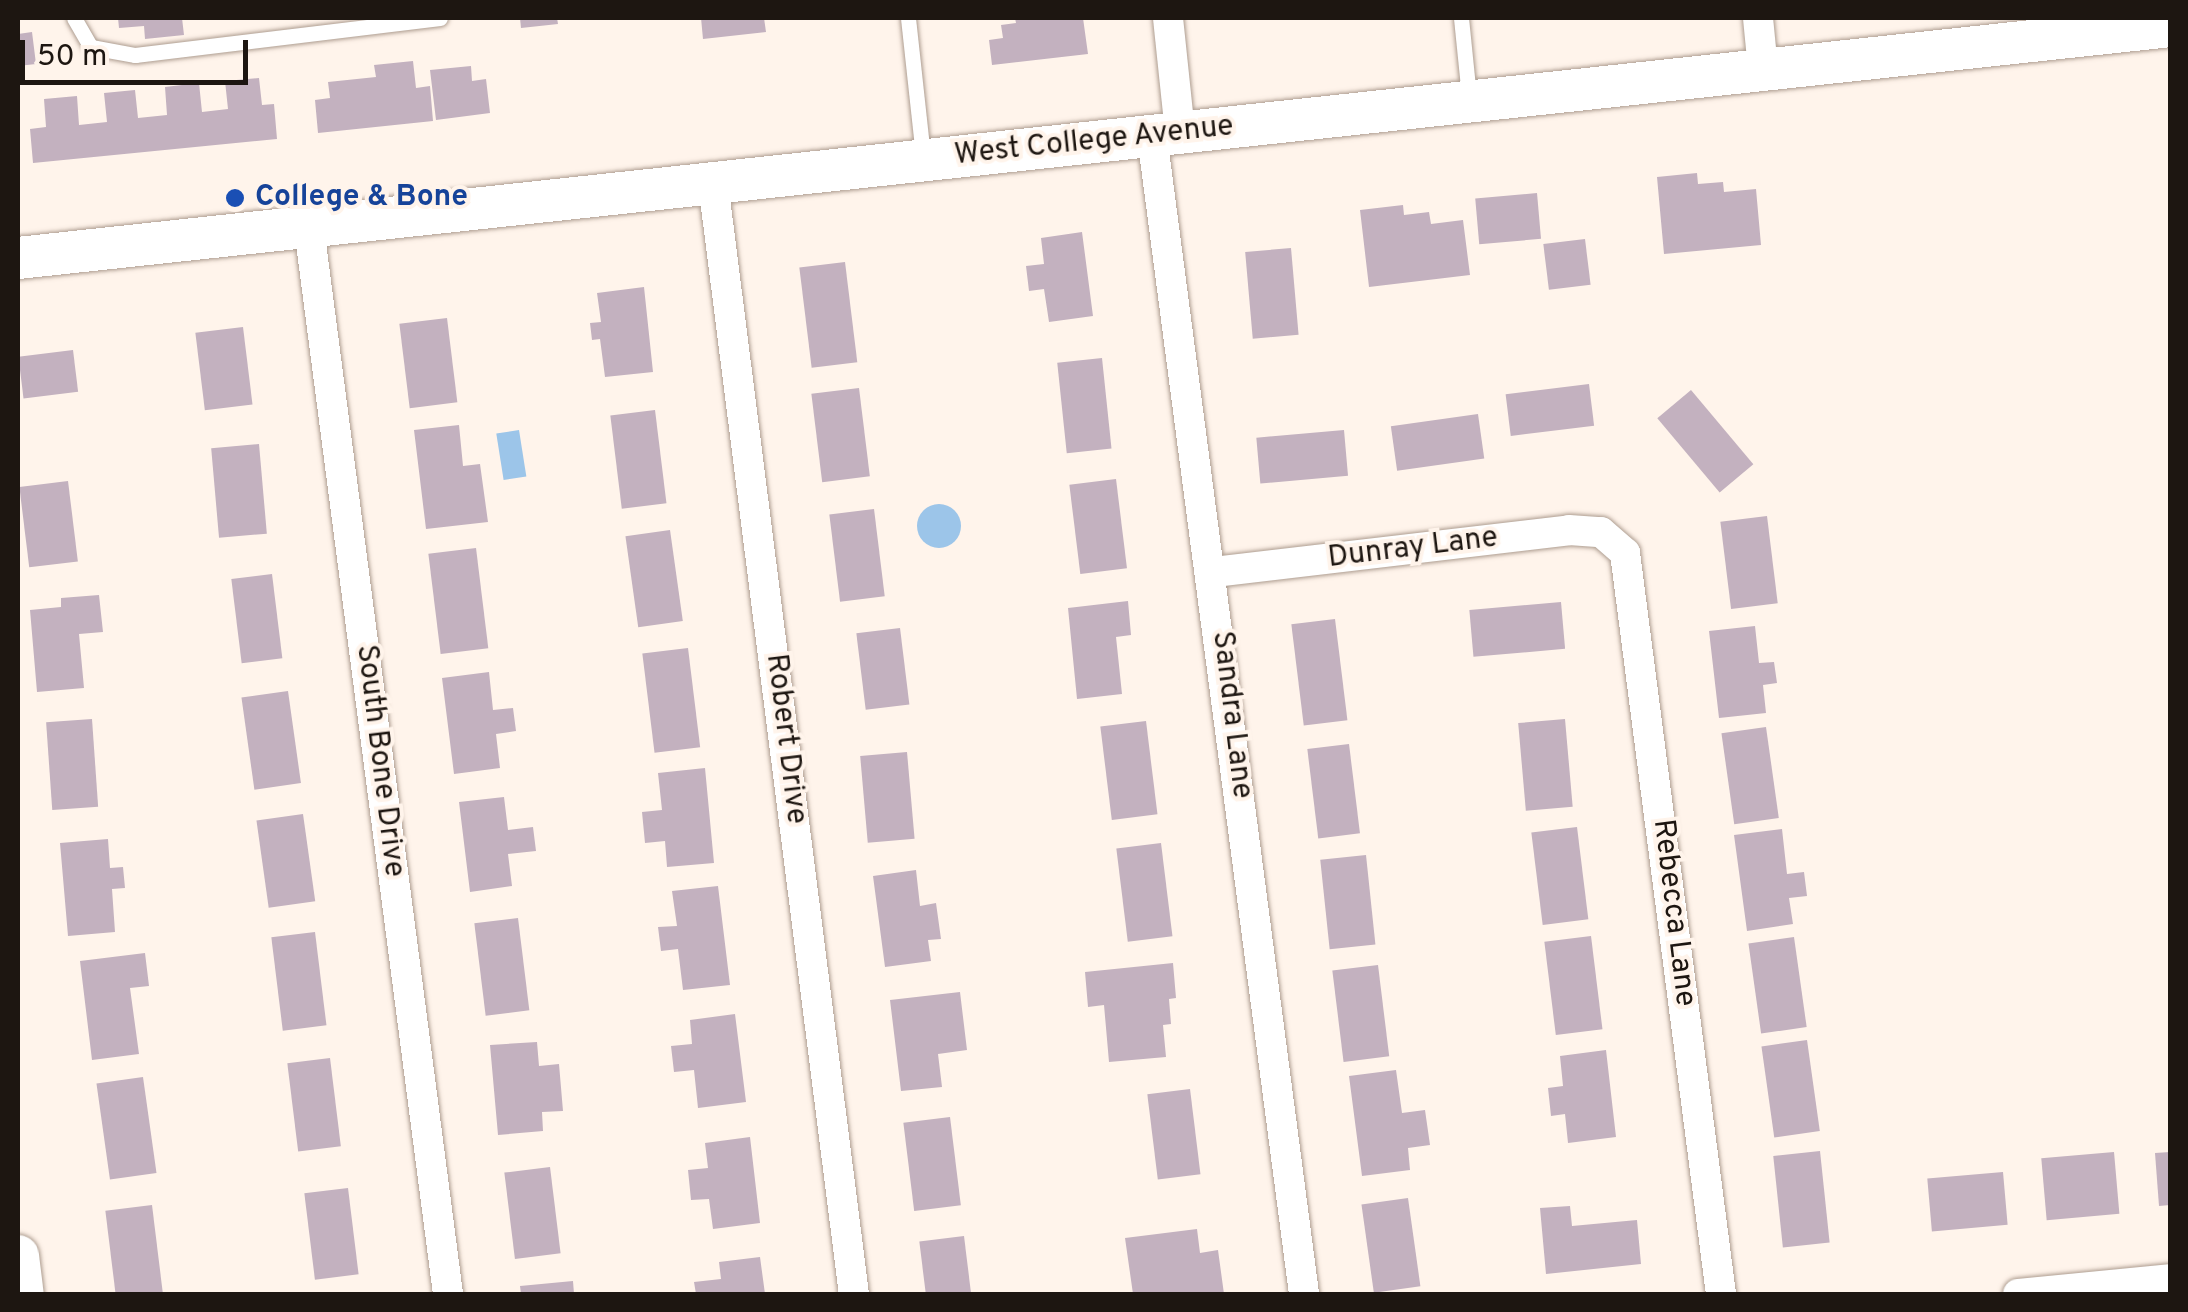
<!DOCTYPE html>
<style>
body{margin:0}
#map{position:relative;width:2188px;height:1312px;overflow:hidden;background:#fff4eb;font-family:Overpass,sans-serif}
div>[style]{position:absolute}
.water>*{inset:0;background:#9cc5e9;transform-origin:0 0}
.round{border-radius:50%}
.building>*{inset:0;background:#c3b1bf;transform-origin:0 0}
.roads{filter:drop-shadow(0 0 2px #ae9d90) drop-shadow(0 0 2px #ae9d90)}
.lane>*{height:15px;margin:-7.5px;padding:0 7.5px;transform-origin:7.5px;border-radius:7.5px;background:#fff}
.street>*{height:30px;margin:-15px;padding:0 15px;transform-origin:15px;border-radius:15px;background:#fff}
.secondary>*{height:42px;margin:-21px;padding:0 21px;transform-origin:21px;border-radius:21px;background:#fff}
.dots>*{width:28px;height:28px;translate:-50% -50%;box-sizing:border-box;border:5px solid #fff4eb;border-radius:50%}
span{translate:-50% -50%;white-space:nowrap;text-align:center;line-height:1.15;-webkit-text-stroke:8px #fff4eb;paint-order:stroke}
.street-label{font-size:30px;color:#1d1611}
.transit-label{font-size:30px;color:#164399;font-weight:700}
.left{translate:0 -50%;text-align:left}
.frame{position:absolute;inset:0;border:20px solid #1d1611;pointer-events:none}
.scale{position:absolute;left:20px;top:40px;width:228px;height:45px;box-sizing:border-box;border:5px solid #1d1611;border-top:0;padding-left:12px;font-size:30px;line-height:35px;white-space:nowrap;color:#1d1611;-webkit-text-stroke:8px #fff4eb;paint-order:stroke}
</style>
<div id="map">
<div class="water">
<div style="left:519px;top:430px;width:47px;height:23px;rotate:81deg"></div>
<div class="round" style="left:917px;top:504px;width:44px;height:44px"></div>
</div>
<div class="building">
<div style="clip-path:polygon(118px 18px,182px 18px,184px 35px,145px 39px,144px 26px,119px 28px)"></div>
<div style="clip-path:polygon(520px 18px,557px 18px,558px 24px,521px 28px)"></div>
<div style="clip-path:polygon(701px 18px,764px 18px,766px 32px,703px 39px)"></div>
<div style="clip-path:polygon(1015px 18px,1083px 18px,1088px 54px,992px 65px,989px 40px,1003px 38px,1001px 25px,1016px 23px)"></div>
<div style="clip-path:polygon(32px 32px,36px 64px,18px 66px,18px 34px)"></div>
<div style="clip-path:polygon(413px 61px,416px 88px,430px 86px,433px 121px,318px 133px,315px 100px,330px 98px,328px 82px,376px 77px,374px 65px)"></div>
<div style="clip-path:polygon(471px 66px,472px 81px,486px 79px,490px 113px,436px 120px,430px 70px)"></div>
<div style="clip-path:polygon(259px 78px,262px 105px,274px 104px,277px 139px,33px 163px,30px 129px,46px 127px,44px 99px,77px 96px,79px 125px,107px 122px,104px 93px,135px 90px,138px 118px,167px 115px,165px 87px,199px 83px,202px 112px,228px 109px,225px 81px)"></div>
<div style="clip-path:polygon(1697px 173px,1698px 184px,1723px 182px,1724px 192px,1756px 189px,1761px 245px,1664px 254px,1657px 177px)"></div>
<div style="left:1537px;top:193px;width:46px;height:62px;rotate:85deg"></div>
<div style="clip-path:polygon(1403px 205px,1404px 215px,1429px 212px,1431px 224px,1463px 220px,1470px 275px,1369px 287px,1360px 210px)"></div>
<div style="clip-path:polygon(1082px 232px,1093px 316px,1049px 322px,1044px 289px,1029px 291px,1026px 266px,1044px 264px,1041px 238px)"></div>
<div style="left:1585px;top:239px;width:46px;height:42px;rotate:83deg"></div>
<div style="left:1291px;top:248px;width:87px;height:46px;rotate:85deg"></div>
<div style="left:845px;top:262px;width:101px;height:46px;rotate:83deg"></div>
<div style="clip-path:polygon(644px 287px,653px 372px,605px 377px,600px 339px,592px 340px,590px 323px,601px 322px,597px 293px)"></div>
<div style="left:447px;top:318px;width:85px;height:48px;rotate:83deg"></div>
<div style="left:243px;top:327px;width:78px;height:48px;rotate:83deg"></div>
<div style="left:73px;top:350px;width:42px;height:55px;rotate:83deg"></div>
<div style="left:1102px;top:358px;width:91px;height:45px;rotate:84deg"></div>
<div style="left:1589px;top:384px;width:42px;height:84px;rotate:83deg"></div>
<div style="left:859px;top:388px;width:89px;height:48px;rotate:83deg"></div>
<div style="left:1691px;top:390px;width:97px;height:44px;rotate:50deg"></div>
<div style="left:655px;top:410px;width:94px;height:45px;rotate:83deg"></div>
<div style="left:1478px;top:414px;width:45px;height:88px;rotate:82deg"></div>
<div style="clip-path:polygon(459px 425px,463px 466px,480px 464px,488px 522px,426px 529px,414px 430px)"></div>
<div style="left:1344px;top:430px;width:46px;height:88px;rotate:85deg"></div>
<div style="left:259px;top:444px;width:90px;height:48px;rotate:85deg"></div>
<div style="left:1116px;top:479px;width:90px;height:47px;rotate:83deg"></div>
<div style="left:68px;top:481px;width:81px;height:49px;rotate:83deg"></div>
<div style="left:874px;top:509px;width:88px;height:45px;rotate:83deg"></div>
<div style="left:1767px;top:516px;width:88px;height:47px;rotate:83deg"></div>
<div style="left:670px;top:530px;width:92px;height:45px;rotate:82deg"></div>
<div style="left:476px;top:548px;width:101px;height:48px;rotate:83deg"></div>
<div style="left:272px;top:574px;width:85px;height:41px;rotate:83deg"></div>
<div style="clip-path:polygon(99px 595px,103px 632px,79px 634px,84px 688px,37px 692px,30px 610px,61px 607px,61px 598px)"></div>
<div style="clip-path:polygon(1128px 601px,1131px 635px,1116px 637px,1122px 694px,1077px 699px,1068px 608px)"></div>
<div style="left:1561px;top:602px;width:47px;height:92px;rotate:85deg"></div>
<div style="left:1335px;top:619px;width:102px;height:44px;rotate:83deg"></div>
<div style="clip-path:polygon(1755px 626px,1759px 663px,1774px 662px,1777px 683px,1763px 685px,1766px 713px,1719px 718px,1709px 631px)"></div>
<div style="left:900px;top:628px;width:77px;height:44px;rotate:83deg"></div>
<div style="left:688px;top:648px;width:100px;height:46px;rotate:83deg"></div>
<div style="clip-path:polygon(489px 672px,493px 710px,513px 708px,516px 731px,496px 734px,500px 768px,454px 774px,442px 678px)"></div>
<div style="left:288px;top:691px;width:93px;height:47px;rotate:82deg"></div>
<div style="left:92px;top:719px;width:88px;height:46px;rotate:86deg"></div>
<div style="left:1565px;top:719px;width:88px;height:47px;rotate:85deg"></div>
<div style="left:1146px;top:721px;width:94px;height:46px;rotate:83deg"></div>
<div style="left:1766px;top:727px;width:92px;height:45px;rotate:82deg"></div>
<div style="left:1349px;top:744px;width:90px;height:42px;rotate:83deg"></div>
<div style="left:907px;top:752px;width:87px;height:47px;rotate:85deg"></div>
<div style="clip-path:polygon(705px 768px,714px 863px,667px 867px,665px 841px,645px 843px,642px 812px,662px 810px,658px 773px)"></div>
<div style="clip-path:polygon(504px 797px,508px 830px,533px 827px,536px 851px,508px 854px,512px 886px,470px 892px,459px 802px)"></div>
<div style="left:303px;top:814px;width:88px;height:47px;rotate:82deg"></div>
<div style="left:1577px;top:827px;width:93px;height:46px;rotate:83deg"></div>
<div style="clip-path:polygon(1782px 829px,1787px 874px,1804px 872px,1807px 896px,1789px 898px,1793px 924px,1747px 931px,1734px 835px)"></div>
<div style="clip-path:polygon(108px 839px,110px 868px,123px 867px,125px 888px,112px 889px,115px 932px,68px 936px,60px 843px)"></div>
<div style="left:1161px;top:843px;width:94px;height:45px;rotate:83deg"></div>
<div style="left:1366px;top:855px;width:90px;height:46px;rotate:84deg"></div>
<div style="clip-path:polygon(916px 870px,920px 906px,936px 903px,941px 939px,928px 940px,931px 961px,885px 967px,873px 876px)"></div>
<div style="clip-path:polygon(718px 886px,730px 985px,683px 990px,678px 949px,661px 951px,658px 927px,677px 926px,672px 891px)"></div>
<div style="left:518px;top:918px;width:93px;height:44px;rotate:83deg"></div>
<div style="left:315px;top:932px;width:94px;height:44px;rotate:83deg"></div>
<div style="left:1591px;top:936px;width:94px;height:47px;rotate:83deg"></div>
<div style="left:1794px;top:937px;width:91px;height:46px;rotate:82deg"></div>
<div style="clip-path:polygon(145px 953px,149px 986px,130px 988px,139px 1054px,92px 1060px,80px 961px)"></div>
<div style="clip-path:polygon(1173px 963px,1176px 998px,1169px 999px,1171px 1024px,1163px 1025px,1166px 1057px,1109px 1062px,1104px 1005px,1088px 1007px,1085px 972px)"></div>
<div style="left:1378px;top:965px;width:92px;height:46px;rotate:83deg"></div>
<div style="clip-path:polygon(960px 992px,967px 1050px,938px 1054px,942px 1087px,901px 1091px,890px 1000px)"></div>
<div style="clip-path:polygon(735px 1014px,746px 1102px,698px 1108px,694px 1070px,674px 1072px,671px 1046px,692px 1044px,690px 1020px)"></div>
<div style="left:1807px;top:1040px;width:92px;height:46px;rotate:82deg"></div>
<div style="clip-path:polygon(537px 1042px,539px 1066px,559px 1064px,563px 1111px,542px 1112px,543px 1131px,498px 1135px,490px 1045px)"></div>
<div style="clip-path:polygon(1606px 1050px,1616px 1137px,1568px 1143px,1565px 1114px,1551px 1116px,1548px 1088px,1563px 1086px,1560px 1056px)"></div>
<div style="left:330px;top:1058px;width:89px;height:43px;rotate:83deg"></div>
<div style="clip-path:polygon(1396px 1070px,1402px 1113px,1425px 1110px,1430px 1145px,1408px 1148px,1410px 1170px,1362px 1176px,1349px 1076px)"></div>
<div style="left:143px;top:1077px;width:97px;height:47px;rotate:82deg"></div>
<div style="left:1190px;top:1089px;width:86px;height:43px;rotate:83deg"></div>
<div style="left:950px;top:1117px;width:89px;height:47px;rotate:83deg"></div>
<div style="clip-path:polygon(750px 1137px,760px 1223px,713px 1229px,709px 1199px,691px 1200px,688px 1170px,708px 1168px,705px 1143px)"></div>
<div style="left:1820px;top:1151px;width:92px;height:47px;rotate:84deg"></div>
<div style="left:2114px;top:1152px;width:62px;height:73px;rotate:85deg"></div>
<div style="clip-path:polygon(2170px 1152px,2170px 1205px,2159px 1206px,2155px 1153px)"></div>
<div style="left:550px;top:1167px;width:87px;height:46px;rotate:83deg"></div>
<div style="left:2003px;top:1172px;width:53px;height:76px;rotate:85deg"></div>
<div style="left:348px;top:1188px;width:87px;height:44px;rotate:83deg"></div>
<div style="left:1408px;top:1198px;width:89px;height:47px;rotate:82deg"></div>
<div style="left:152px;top:1205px;width:89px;height:47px;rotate:83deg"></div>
<div style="clip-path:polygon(1570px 1206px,1572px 1226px,1637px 1220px,1641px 1264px,1546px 1274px,1540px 1208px)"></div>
<div style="clip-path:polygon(1197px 1229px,1200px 1253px,1218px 1250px,1224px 1294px,1133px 1294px,1125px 1238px)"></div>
<div style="left:964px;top:1236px;width:58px;height:45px;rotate:83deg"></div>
<div style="clip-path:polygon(760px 1257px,765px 1294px,696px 1294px,694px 1282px,721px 1279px,719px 1262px)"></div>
<div style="clip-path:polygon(573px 1281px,574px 1294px,521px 1294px,520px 1286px)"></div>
</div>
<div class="roads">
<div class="lane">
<div style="left:74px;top:18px;width:34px;rotate:60deg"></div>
<div style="left:91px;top:47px;width:45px;rotate:10.3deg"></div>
<div style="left:135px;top:55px;width:307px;rotate:-6.9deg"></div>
<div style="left:908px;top:18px;width:139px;rotate:83.8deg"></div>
<div style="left:1461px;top:18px;width:79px;rotate:84.2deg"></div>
</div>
<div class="street">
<div style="left:1168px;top:18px;width:116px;rotate:84deg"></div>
<div style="left:1758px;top:18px;width:51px;rotate:84.4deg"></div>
<div style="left:1152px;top:136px;width:1168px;rotate:82.52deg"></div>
<div style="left:713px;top:183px;width:1120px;rotate:82.77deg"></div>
<div style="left:309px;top:228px;width:1075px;rotate:82.57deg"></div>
<div style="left:1214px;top:572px;width:357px;rotate:-6.7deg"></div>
<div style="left:1569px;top:530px;width:32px;rotate:4deg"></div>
<div style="left:1601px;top:532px;width:32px;rotate:41deg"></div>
<div style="left:1625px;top:553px;width:747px;rotate:82.62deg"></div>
<div style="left:2018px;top:1294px;width:153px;rotate:-5.6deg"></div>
</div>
<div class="secondary">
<div style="left:18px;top:258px;width:2164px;rotate:-6.15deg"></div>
<div style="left:18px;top:1256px;width:38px;rotate:83deg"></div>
</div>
</div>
<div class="dots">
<div style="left:235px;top:198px;background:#1a4fb4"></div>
</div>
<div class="street-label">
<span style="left:1094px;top:142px;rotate:-6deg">West College Avenue</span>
<span style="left:1413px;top:549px;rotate:-7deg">Dunray Lane</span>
<span style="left:1231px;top:715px;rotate:83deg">Sandra Lane</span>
<span style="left:785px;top:739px;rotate:83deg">Robert Drive</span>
<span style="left:379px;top:761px;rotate:83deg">South Bone Drive</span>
<span style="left:1673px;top:913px;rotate:83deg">Rebecca Lane</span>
</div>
<div class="transit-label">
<span class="left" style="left:255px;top:198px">College &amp; Bone</span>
</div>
<div class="frame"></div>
<div class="scale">50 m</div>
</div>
